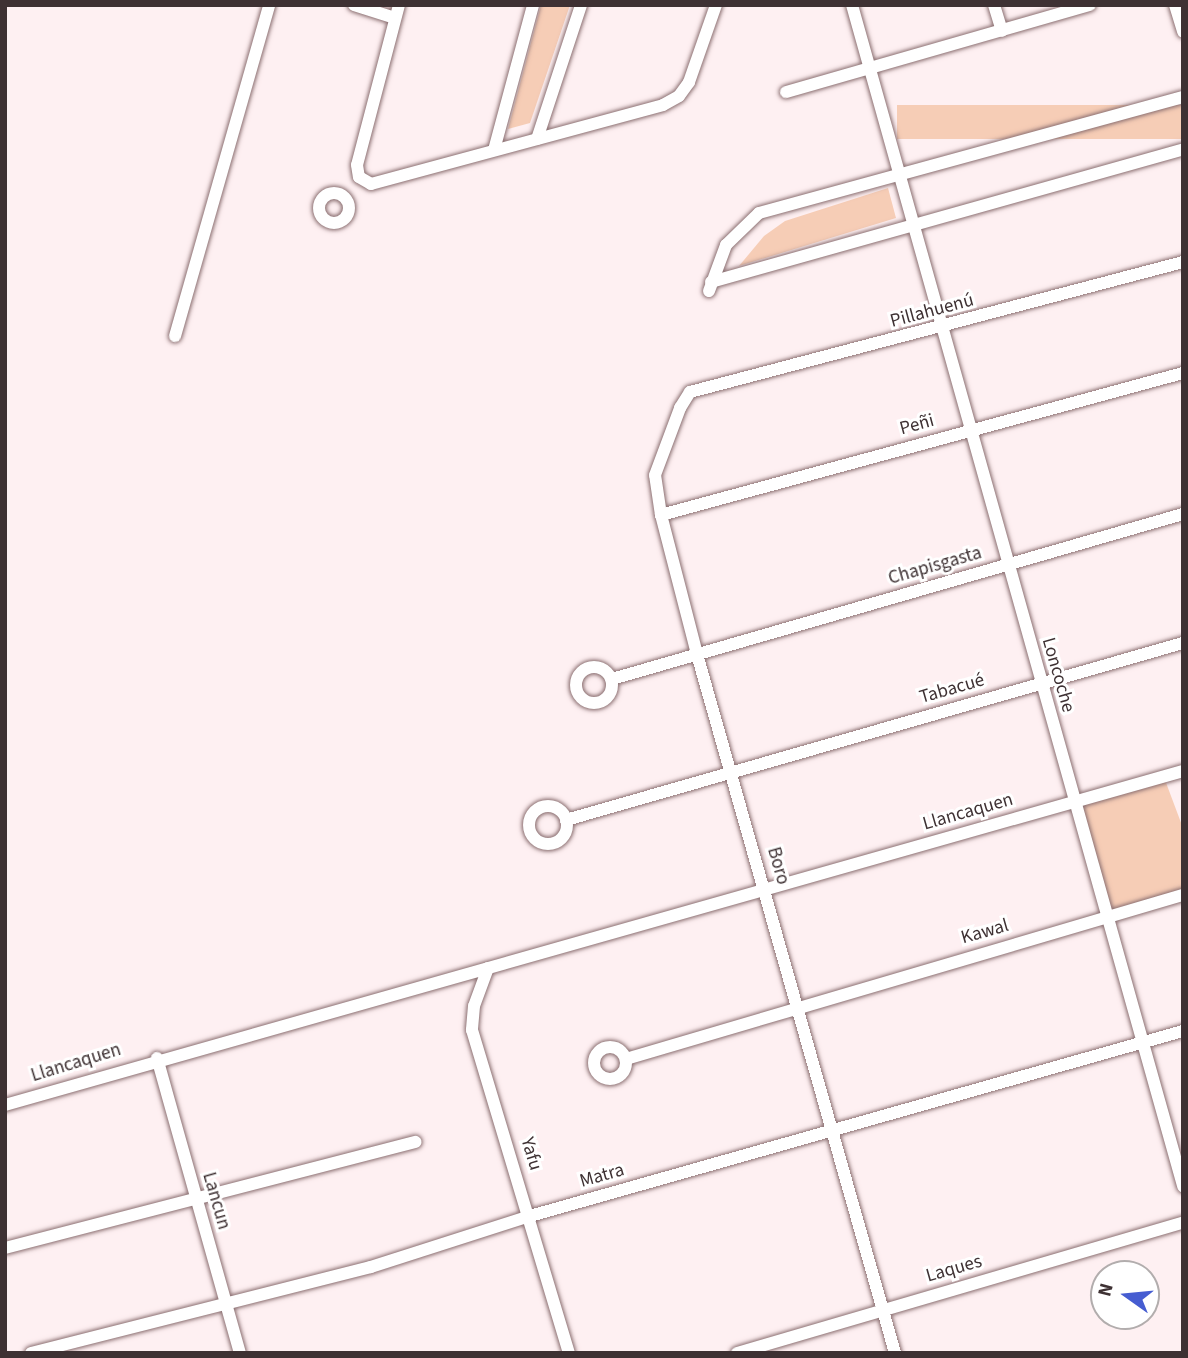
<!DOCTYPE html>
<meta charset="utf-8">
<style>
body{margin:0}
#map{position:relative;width:1188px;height:1358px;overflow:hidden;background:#fef0f2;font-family:"Source Sans 3",sans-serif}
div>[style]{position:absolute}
.green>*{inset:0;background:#f6cdb6;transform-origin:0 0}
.roads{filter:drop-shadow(0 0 2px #8b6f71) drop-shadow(0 0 2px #8b6f71)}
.street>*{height:12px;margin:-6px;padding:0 6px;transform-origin:6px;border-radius:6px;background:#fff}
.street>.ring{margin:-6px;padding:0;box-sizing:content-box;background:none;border:12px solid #fff;border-radius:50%}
span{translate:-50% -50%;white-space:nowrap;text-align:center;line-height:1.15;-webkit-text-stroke:6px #fff;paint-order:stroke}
.street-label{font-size:19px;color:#3e3133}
.frame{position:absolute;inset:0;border:7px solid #3e3133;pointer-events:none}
.north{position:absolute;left:1090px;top:1260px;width:70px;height:70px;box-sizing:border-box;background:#fff;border:2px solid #b2adad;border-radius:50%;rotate:285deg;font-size:19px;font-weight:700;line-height:28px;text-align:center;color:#3e3133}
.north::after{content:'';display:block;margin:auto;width:24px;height:32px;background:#465dd1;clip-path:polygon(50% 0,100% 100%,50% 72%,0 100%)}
</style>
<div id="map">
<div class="green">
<div style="clip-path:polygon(541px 5px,570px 5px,530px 123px,508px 129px)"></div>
<div style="left:1183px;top:105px;width:34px;height:286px;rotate:90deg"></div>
<div style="clip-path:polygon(888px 188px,896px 218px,739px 266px,764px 236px,785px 221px)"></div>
<div style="clip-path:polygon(1165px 780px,1183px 828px,1183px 891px,1110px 912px,1081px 805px)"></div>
</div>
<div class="roads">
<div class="street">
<div style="left:354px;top:5px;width:43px;rotate:17.6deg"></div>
<div style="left:399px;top:5px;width:165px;rotate:104.7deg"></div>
<div style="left:357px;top:165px;width:12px;rotate:81deg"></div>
<div style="left:359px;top:177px;width:14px;rotate:30deg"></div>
<div style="left:371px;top:184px;width:302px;rotate:-15.1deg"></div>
<div style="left:663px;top:105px;width:18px;rotate:-29deg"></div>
<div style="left:679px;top:96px;width:17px;rotate:-54deg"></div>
<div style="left:689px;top:82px;width:82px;rotate:-70.7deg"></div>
<div style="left:852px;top:5px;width:1227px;rotate:74.34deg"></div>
<div style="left:994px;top:5px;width:27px;rotate:73deg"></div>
<div style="left:1175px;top:5px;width:28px;rotate:73deg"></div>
<div style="left:786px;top:92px;width:316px;rotate:-16deg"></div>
<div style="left:537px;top:139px;width:141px;rotate:-71.8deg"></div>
<div style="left:494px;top:150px;width:150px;rotate:-74.9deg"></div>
<div class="ring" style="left:319px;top:193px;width:18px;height:18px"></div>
<div style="left:711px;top:282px;width:490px;rotate:-15.7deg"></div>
<div style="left:709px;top:291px;width:49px;rotate:-69.7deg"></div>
<div style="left:726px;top:245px;width:46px;rotate:-44.1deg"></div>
<div style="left:759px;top:213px;width:440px;rotate:-15.3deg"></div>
<div style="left:175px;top:336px;width:344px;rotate:-74.1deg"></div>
<div style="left:661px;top:515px;width:541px;rotate:-15.22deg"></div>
<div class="ring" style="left:576px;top:667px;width:24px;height:24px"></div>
<div style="left:612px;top:679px;width:594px;rotate:-16.12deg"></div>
<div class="ring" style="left:529px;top:806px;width:26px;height:26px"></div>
<div style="left:566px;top:820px;width:642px;rotate:-16.01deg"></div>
<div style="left:488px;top:968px;width:40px;rotate:110.2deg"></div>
<div style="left:474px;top:1006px;width:24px;rotate:95deg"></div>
<div style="left:472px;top:1030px;width:337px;rotate:73.3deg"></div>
<div class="ring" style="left:594px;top:1047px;width:20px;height:20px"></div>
<div style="left:157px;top:1058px;width:306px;rotate:74.3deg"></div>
<div style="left:626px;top:1059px;width:581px;rotate:-16.41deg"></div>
<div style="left:5px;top:1105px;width:1224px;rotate:-15.83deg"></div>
<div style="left:5px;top:1248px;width:424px;rotate:-14.5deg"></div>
<div style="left:31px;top:1353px;width:351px;rotate:-14.2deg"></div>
<div style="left:371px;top:1267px;width:167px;rotate:-17.8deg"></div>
<div style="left:530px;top:1216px;width:679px;rotate:-15.82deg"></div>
<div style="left:737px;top:1353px;width:465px;rotate:-16.3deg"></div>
<div style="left:895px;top:1353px;width:727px;rotate:-105.82deg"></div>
<div style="left:697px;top:654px;width:144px;rotate:-104.5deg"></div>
<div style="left:661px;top:515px;width:40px;rotate:-98.5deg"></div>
<div style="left:655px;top:475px;width:72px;rotate:-69.5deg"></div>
<div style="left:680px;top:408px;width:19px;rotate:-58deg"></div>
<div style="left:690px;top:392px;width:510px;rotate:-14.77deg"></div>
</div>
</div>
<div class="street-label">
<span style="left:932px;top:311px;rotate:-15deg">Pillahuenú</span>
<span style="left:917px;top:425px;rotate:-15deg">Peñi</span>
<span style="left:935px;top:566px;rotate:-16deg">Chapisgasta</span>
<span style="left:1058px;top:675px;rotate:74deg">Loncoche</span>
<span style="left:952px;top:689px;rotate:-16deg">Tabacué</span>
<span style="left:968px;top:812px;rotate:-16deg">Llancaquen</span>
<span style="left:778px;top:866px;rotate:74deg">Boro</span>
<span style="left:985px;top:932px;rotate:-16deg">Kawal</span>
<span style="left:76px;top:1063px;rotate:-17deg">Llancaquen</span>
<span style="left:531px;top:1154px;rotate:73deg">Yafu</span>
<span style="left:602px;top:1176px;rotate:-16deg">Matra</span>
<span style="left:216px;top:1201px;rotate:74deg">Lancun</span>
<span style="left:954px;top:1269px;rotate:-16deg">Laques</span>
</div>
<div class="frame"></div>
<div class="north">N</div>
</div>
